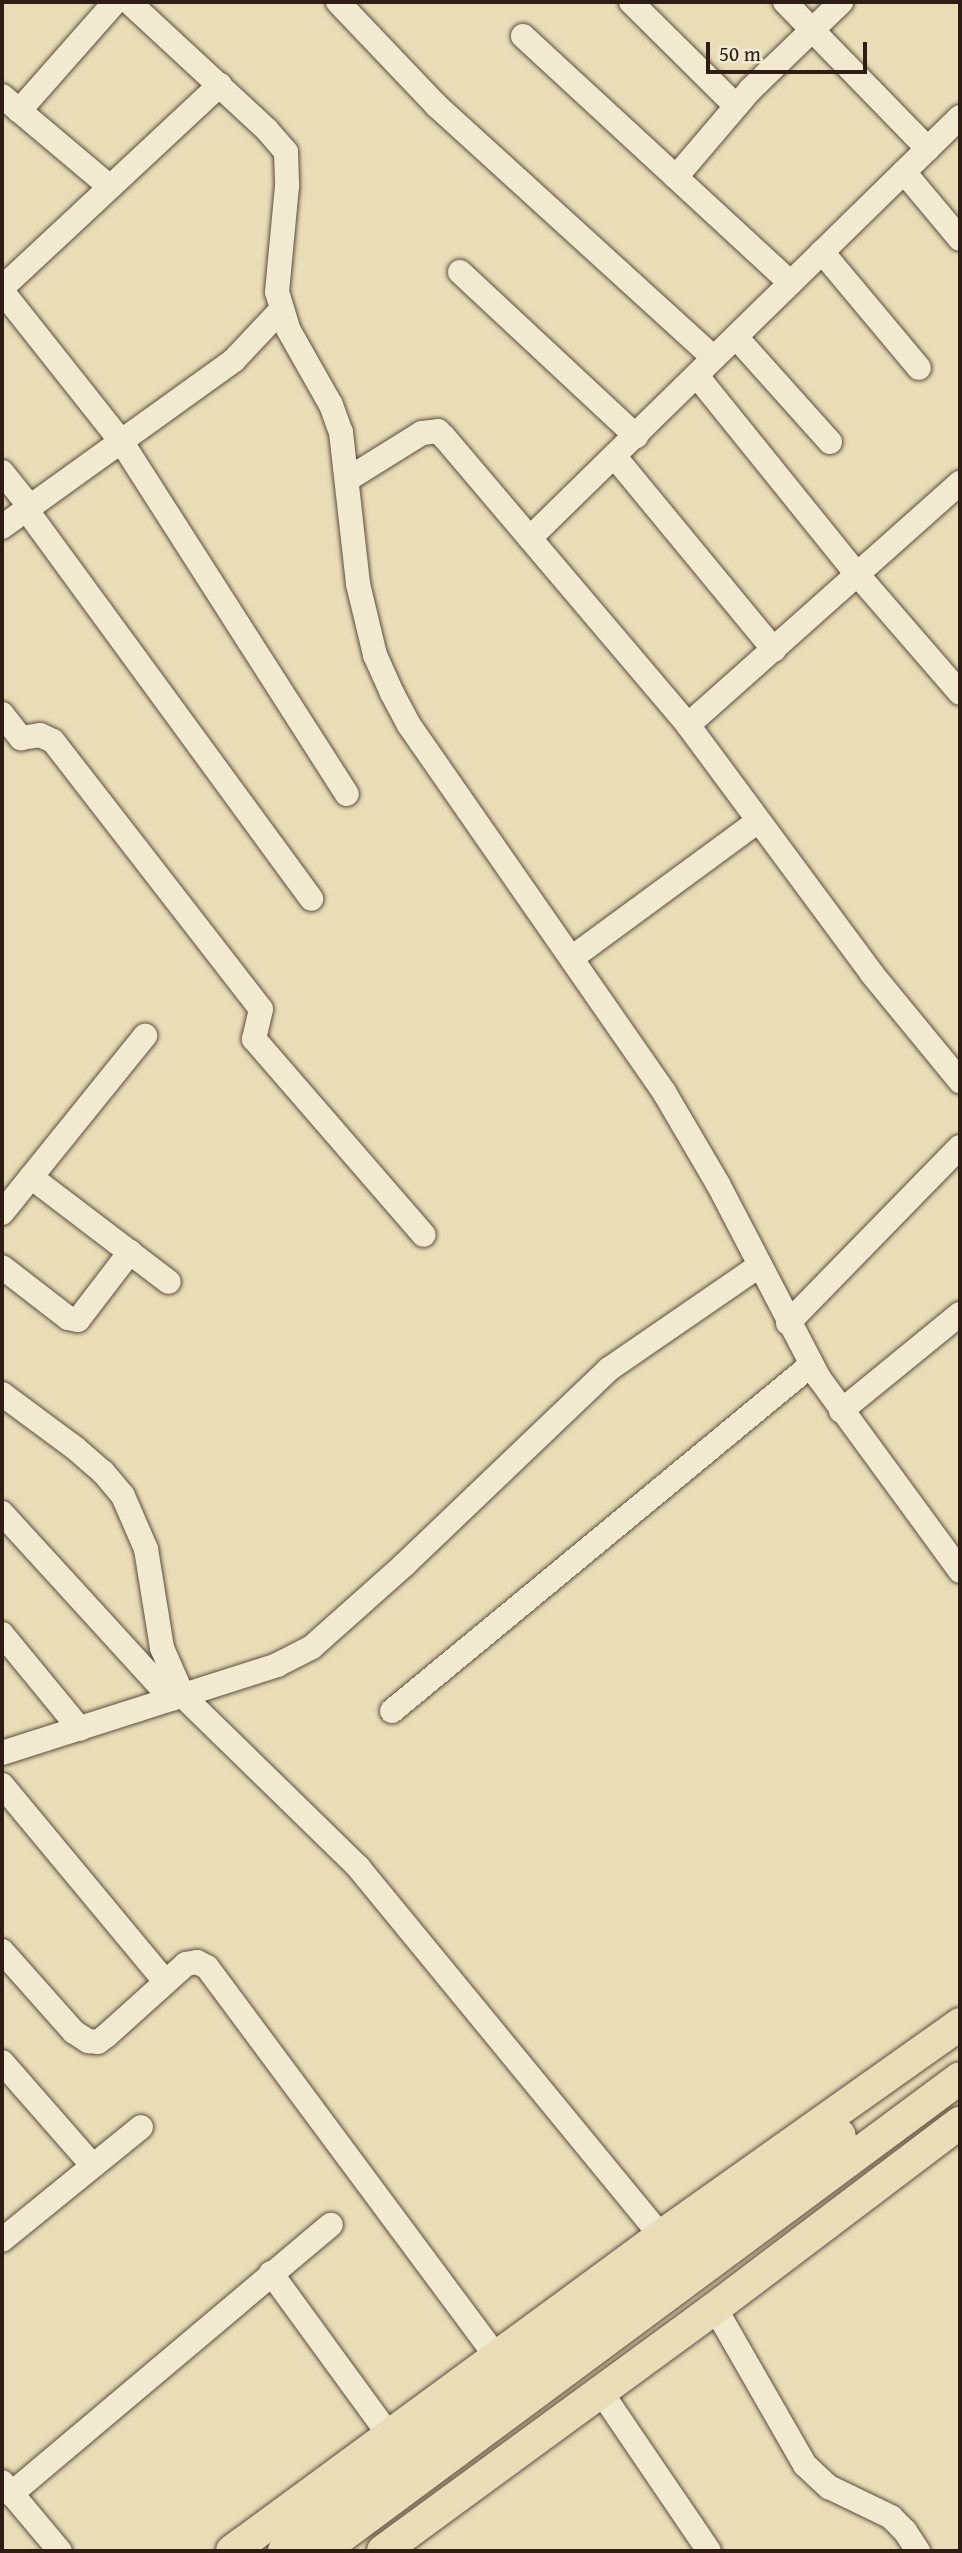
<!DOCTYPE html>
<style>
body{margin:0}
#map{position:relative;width:962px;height:2553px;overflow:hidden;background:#e9ddb7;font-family:"Gentium Book Plus",serif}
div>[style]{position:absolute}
.roads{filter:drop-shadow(0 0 2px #5c4d3e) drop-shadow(0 0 2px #5c4d3e)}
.minor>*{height:24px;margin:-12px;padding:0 12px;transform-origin:12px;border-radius:12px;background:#f1e9d0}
.major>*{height:32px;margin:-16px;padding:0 16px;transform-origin:16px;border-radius:16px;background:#e9ddb7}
span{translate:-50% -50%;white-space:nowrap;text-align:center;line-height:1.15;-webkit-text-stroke:5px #f1e9d0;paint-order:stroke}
.frame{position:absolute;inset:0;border:4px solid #2d1d15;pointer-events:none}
.scale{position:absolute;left:706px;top:42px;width:161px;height:32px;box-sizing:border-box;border:4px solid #2d1d15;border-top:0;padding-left:9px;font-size:21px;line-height:24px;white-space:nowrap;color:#2d1d15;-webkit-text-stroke:5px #f1e9d0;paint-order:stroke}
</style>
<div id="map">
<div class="roads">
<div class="minor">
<div style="left:129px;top:2px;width:188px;rotate:42.8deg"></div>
<div style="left:267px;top:130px;width:29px;rotate:49deg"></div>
<div style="left:286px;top:152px;width:34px;rotate:88deg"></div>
<div style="left:287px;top:186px;width:106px;rotate:95.4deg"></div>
<div style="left:277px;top:292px;width:39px;rotate:73deg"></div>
<div style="left:288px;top:329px;width:87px;rotate:60.5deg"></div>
<div style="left:331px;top:405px;width:29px;rotate:70deg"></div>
<div style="left:341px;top:432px;width:153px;rotate:83.6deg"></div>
<div style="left:358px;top:584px;width:73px;rotate:76.5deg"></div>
<div style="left:375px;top:655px;width:42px;rotate:65.9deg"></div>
<div style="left:392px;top:693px;width:36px;rotate:62deg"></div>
<div style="left:409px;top:725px;width:447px;rotate:55.2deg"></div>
<div style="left:664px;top:1092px;width:107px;rotate:59.6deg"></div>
<div style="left:718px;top:1184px;width:219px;rotate:62.5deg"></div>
<div style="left:819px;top:1378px;width:239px;rotate:53.8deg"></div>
<div style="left:338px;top:2px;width:144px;rotate:46.4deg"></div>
<div style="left:437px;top:106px;width:374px;rotate:42.3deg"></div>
<div style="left:631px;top:2px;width:148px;rotate:44.7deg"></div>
<div style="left:785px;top:2px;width:205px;rotate:45.8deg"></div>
<div style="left:523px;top:36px;width:364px;rotate:42.7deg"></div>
<div style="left:2px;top:96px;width:141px;rotate:40.1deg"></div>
<div style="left:19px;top:111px;width:145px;rotate:-48.6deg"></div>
<div style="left:904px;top:172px;width:87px;rotate:50.1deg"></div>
<div style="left:676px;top:177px;width:114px;rotate:-49.6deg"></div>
<div style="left:750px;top:90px;width:127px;rotate:-44deg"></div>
<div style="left:822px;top:252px;width:151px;rotate:50.1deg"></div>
<div style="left:460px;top:272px;width:241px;rotate:43deg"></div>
<div style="left:2px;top:288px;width:298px;rotate:-43deg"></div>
<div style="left:2px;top:291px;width:191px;rotate:51.6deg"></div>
<div style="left:121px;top:441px;width:419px;rotate:57.4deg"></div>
<div style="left:736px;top:337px;width:141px;rotate:48.2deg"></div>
<div style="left:697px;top:376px;width:255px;rotate:51.1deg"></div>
<div style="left:857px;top:574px;width:157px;rotate:49.1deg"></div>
<div style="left:615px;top:457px;width:250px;rotate:50.5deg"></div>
<div style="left:2px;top:472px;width:45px;rotate:51.3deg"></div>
<div style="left:348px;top:479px;width:87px;rotate:-31.9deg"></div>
<div style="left:422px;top:433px;width:16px;rotate:-7deg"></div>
<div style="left:438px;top:431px;width:8px;rotate:45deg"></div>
<div style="left:444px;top:437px;width:377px;rotate:49.7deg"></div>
<div style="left:688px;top:725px;width:310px;rotate:53.5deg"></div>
<div style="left:872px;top:974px;width:139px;rotate:50.6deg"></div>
<div style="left:26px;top:509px;width:483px;rotate:53.8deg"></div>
<div style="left:2px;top:527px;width:286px;rotate:-35.7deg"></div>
<div style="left:234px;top:360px;width:69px;rotate:-46.8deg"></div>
<div style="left:530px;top:538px;width:602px;rotate:-44.39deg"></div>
<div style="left:2px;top:714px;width:31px;rotate:52deg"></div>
<div style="left:21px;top:738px;width:19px;rotate:-9deg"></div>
<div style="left:40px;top:735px;width:14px;rotate:25deg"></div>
<div style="left:53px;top:741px;width:339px;rotate:52.2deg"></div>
<div style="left:261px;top:1009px;width:31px;rotate:103deg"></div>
<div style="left:254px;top:1039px;width:259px;rotate:49.1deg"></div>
<div style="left:688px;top:725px;width:364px;rotate:-41.7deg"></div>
<div style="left:573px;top:957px;width:230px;rotate:-36.3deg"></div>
<div style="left:31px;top:1177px;width:173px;rotate:37.3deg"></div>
<div style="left:2px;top:1213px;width:228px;rotate:-51.1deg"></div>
<div style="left:2px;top:1267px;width:83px;rotate:37.7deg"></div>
<div style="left:68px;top:1318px;width:10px;rotate:11deg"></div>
<div style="left:78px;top:1320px;width:86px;rotate:-52.6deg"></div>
<div style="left:788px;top:1323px;width:246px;rotate:-45.7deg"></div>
<div style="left:2px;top:1394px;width:91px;rotate:36.5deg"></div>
<div style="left:75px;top:1448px;width:37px;rotate:41deg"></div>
<div style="left:103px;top:1472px;width:31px;rotate:50deg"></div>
<div style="left:123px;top:1496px;width:58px;rotate:66.5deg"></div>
<div style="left:146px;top:1549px;width:100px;rotate:80.8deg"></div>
<div style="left:162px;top:1648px;width:52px;rotate:66.4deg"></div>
<div style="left:183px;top:1696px;width:245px;rotate:44.3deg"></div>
<div style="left:358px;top:1867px;width:477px;rotate:50.6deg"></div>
<div style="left:841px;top:1411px;width:154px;rotate:-39.2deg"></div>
<div style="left:2px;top:1513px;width:252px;rotate:47.6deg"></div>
<div style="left:2px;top:1634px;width:123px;rotate:50.6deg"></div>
<div style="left:392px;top:1711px;width:543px;rotate:-39.55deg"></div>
<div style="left:2px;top:1753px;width:289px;rotate:-17.7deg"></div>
<div style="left:277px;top:1665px;width:39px;rotate:-27deg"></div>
<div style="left:312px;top:1647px;width:123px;rotate:-41.7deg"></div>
<div style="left:404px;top:1565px;width:284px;rotate:-43.7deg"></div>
<div style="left:609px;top:1369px;width:182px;rotate:-34.5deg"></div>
<div style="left:2px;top:1785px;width:255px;rotate:50.3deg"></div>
<div style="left:2px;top:1951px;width:108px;rotate:48.4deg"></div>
<div style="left:74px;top:2032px;width:17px;rotate:33deg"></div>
<div style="left:88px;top:2041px;width:10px;rotate:6deg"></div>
<div style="left:98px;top:2042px;width:10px;rotate:-37deg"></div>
<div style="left:106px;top:2036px;width:108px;rotate:-42deg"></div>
<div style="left:186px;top:1964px;width:11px;rotate:-10deg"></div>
<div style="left:197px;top:1962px;width:11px;rotate:27deg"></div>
<div style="left:207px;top:1967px;width:486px;rotate:53.4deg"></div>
<div style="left:2px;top:2062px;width:138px;rotate:48.8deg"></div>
<div style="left:2px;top:2240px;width:179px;rotate:-39.1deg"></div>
<div style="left:271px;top:2273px;width:202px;rotate:53.9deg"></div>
<div style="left:715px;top:2308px;width:181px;rotate:60.2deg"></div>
<div style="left:805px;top:2465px;width:33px;rotate:43deg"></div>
<div style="left:829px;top:2487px;width:69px;rotate:25.8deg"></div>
<div style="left:891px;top:2517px;width:20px;rotate:45deg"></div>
<div style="left:905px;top:2531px;width:24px;rotate:57deg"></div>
<div style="left:601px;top:2392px;width:192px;rotate:55.8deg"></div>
<div style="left:2px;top:2482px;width:90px;rotate:50deg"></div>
<div style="left:11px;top:2494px;width:418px;rotate:-40.1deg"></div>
</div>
<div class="major">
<div style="left:232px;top:2551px;width:532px;rotate:-36.29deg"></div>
<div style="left:661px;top:2236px;width:367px;rotate:-35.3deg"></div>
<div style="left:284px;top:2551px;width:694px;rotate:-36.8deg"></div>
<div style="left:322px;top:2551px;width:794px;rotate:-36.55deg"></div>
<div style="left:383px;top:2551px;width:411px;rotate:-36.2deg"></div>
<div style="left:715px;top:2308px;width:307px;rotate:-37.1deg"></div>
</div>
</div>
<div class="frame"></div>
<div class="scale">50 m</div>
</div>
